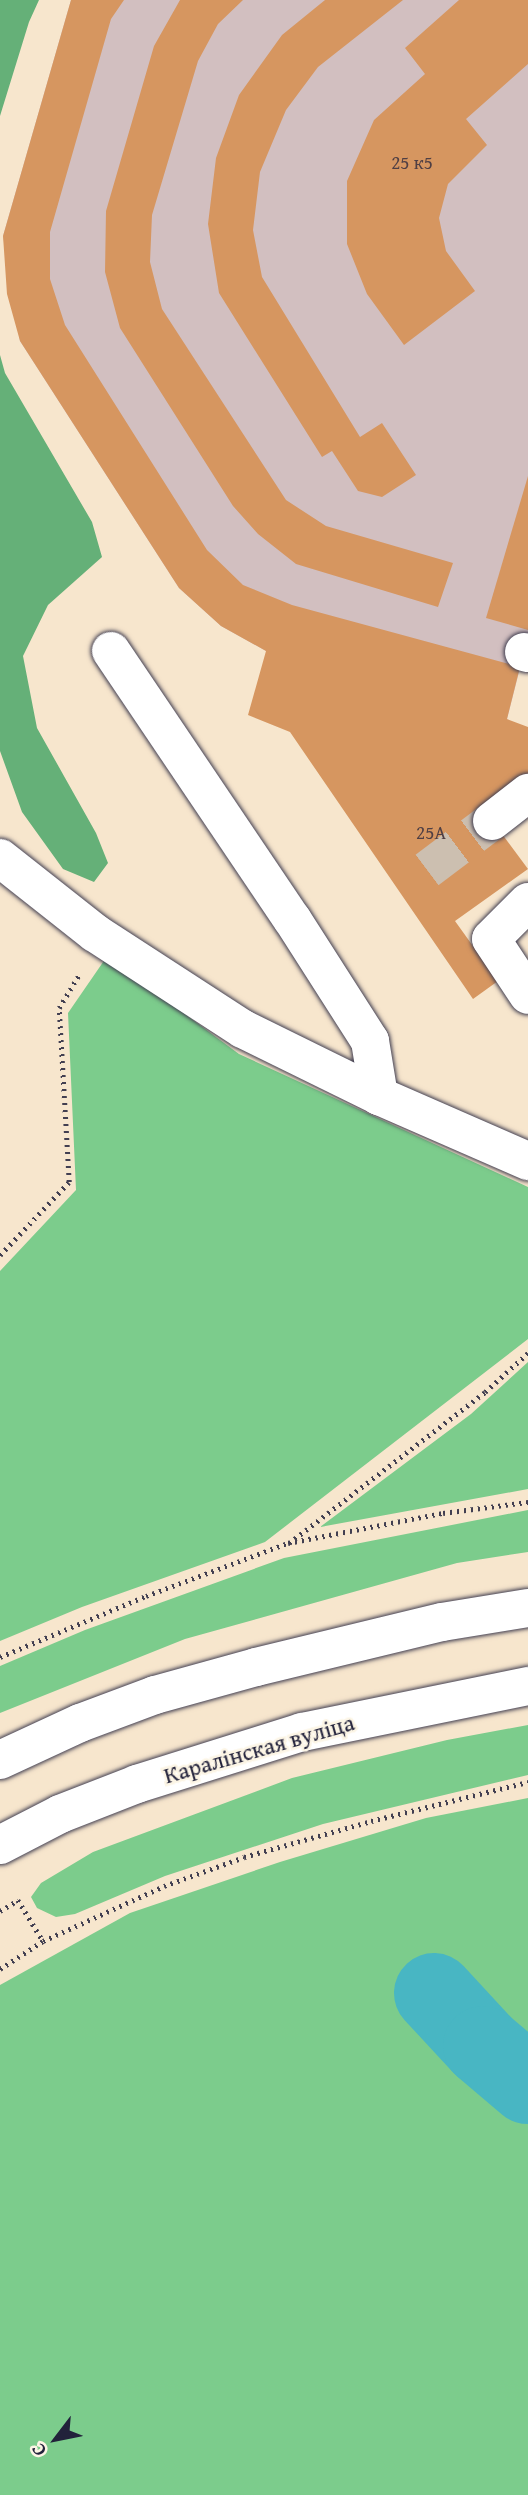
<!DOCTYPE html>
<meta charset="utf-8">
<style>
body{margin:0}
#map{position:relative;width:528px;height:2495px;overflow:hidden;background:#f7e6cd;font-family:"Gentium Book Plus",serif}
div>[style]{position:absolute}
.industrial>*{inset:0;background:#d2bfc0}
.green>*{inset:0;background:#7ccc8c}
.forest>*{inset:0;background:#65b078}
.river>*{height:80px;margin:-40px;padding:0 40px;transform-origin:40px;border-radius:40px;background:#48b6c3}
.building>*{inset:0;background:#d69660}
.minor-tunnel>*{height:38px;margin-top:-19px;transform-origin:0;background:repeating-linear-gradient(90deg,#ccbfb0 0 38px,transparent 0 57px)}
.path>*{height:4.5px;margin-top:-2.25px;transform-origin:0;background:repeating-linear-gradient(90deg,#423f51 0 2px,transparent 0 7px)}
.roads{filter:drop-shadow(0 0 2px #423f51) drop-shadow(0 0 2px #423f51)}
.minor>*{height:38px;margin:-19px;padding:0 19px;transform-origin:19px;border-radius:19px;background:#fff}
.major>*{height:38px;margin:-19px;padding:0 19px;transform-origin:19px;border-radius:19px;background:#fff}
span{translate:-50% -50%;white-space:nowrap;text-align:center;line-height:1.15;-webkit-text-stroke:5px #fcf5e5;paint-order:stroke}
.number-label{font-size:19px;color:#4f3f44}
.number-label span{-webkit-text-stroke-width:0}
.street-label{font-size:23px;color:#22223b}
.north{position:absolute;left:21px;top:2404px;width:70px;height:70px;-webkit-text-stroke:5px #fcf5e5;paint-order:stroke;rotate:238deg;font-size:19px;font-weight:700;line-height:28px;text-align:center;color:#22223b}
.north::after{content:'';display:block;margin:auto;width:24px;height:32px;background:#22223b;clip-path:polygon(50% 0,100% 100%,50% 72%,0 100%)}
</style>
<div id="map">
<div class="industrial">
<div style="clip-path:polygon(71px 0,528px 0,528px 637px,507px 719px,266px 651px,221px 626px,179px 588px,20px 341px,3px 236px)"></div>
</div>
<div class="green">
<div style="clip-path:polygon(110px 952px,151px 989px,239px 1054px,528px 1187px,528px 1339px,265px 1542px,82px 1607px,0 1641px,0 1271px,76px 1190px,68px 1013px)"></div>
<div style="clip-path:polygon(528px 1362px,528px 1489px,320px 1527px,471px 1414px)"></div>
<div style="clip-path:polygon(528px 1510px,528px 1552px,457px 1563px,185px 1639px,0 1713px,0 1666px,85px 1630px,284px 1558px)"></div>
<div style="clip-path:polygon(528px 1725px,528px 1775px,323px 1824px,165px 1876px,75px 1914px,56px 1917px,37px 1908px,31px 1897px,41px 1883px,93px 1852px,292px 1778px,447px 1740px)"></div>
<div style="clip-path:polygon(528px 1798px,528px 2495px,0 2495px,0 1985px,130px 1913px,280px 1862px,426px 1818px)"></div>
</div>
<div class="forest">
<div style="clip-path:polygon(0 0,39px 0,29px 22px,0 116px)"></div>
<div style="clip-path:polygon(0 355px,5px 373px,92px 522px,102px 557px,48px 605px,23px 656px,37px 728px,96px 833px,108px 863px,94px 882px,63px 869px,22px 812px,0 751px)"></div>
</div>
<div class="river">
<div style="left:434px;top:1993px;width:72px;rotate:47.2deg"></div>
<div style="left:483px;top:2046px;width:59px;rotate:40.2deg"></div>
</div>
<div class="building">
<div style="clip-path:polygon(71px 0,124px 0,111px 19px,50px 232px,50px 279px,65px 325px,207px 550px,243px 585px,292px 605px,520px 667px,507px 719px,528px 727px,528px 779px,485px 811px,528px 869px,455px 921px,498px 981px,473px 999px,290px 732px,248px 715px,266px 651px,221px 626px,179px 588px,20px 341px,7px 294px,3px 236px)"></div>
<div style="clip-path:polygon(180px 0,243px 0,218px 24px,198px 61px,152px 215px,150px 262px,162px 309px,286px 500px,326px 526px,453px 563px,438px 607px,296px 564px,258px 534px,233px 506px,120px 328px,105px 272px,106px 211px,154px 46px)"></div>
<div style="clip-path:polygon(325px 0,403px 0,318px 67px,286px 110px,260px 172px,253px 230px,262px 277px,360px 437px,382px 423px,416px 475px,382px 497px,358px 491px,332px 451px,322px 457px,219px 293px,208px 224px,216px 158px,239px 95px,282px 35px)"></div>
<div style="clip-path:polygon(459px 0,528px 0,528px 64px,466px 119px,487px 145px,448px 184px,439px 218px,446px 251px,475px 291px,404px 345px,367px 294px,347px 244px,347px 181px,374px 120px,425px 74px,405px 48px)"></div>
<div style="clip-path:polygon(528px 476px,528px 630px,486px 618px)"></div>
</div>
<div class="minor-tunnel">
<div style="left:427px;top:870px;width:81px;rotate:-37deg"></div>
</div>
<div class="path">
<div style="left:0;top:1255px;width:100px;rotate:-46.6deg"></div>
<div style="left:69px;top:1182px;width:174px;rotate:-93.3deg"></div>
<div style="left:59px;top:1008px;width:39px;rotate:-59deg"></div>
<div style="left:289px;top:1543px;width:247px;rotate:-37.6deg"></div>
<div style="left:485px;top:1392px;width:58px;rotate:-42.2deg"></div>
<div style="left:0;top:1657px;width:158px;rotate:-22.7deg"></div>
<div style="left:146px;top:1596px;width:152px;rotate:-20.5deg"></div>
<div style="left:288px;top:1543px;width:158px;rotate:-11deg"></div>
<div style="left:443px;top:1513px;width:86px;rotate:-7.4deg"></div>
<div style="left:0;top:1911px;width:21px;rotate:-31deg"></div>
<div style="left:18px;top:1900px;width:48px;rotate:58.6deg"></div>
<div style="left:0;top:1969px;width:51px;rotate:-33.1deg"></div>
<div style="left:43px;top:1941px;width:133px;rotate:-24.4deg"></div>
<div style="left:164px;top:1886px;width:85px;rotate:-19.9deg"></div>
<div style="left:244px;top:1857px;width:132px;rotate:-15.8deg"></div>
<div style="left:371px;top:1821px;width:162px;rotate:-14deg"></div>
</div>
<div class="roads">
<div class="minor">
<div style="left:111px;top:651px;width:323px;rotate:56deg"></div>
<div style="left:292px;top:919px;width:145px;rotate:57.4deg"></div>
<div style="left:370px;top:1041px;width:56px;rotate:80.7deg"></div>
<div style="left:524px;top:652px;width:4px;rotate:14deg"></div>
<div style="left:492px;top:821px;width:46px;rotate:-37.9deg"></div>
<div style="left:0;top:858px;width:121px;rotate:38.3deg"></div>
<div style="left:95px;top:933px;width:176px;rotate:33deg"></div>
<div style="left:243px;top:1029px;width:152px;rotate:26.2deg"></div>
<div style="left:379px;top:1096px;width:163px;rotate:23.6deg"></div>
<div style="left:528px;top:902px;width:52px;rotate:135deg"></div>
<div style="left:491px;top:939px;width:67px;rotate:56.5deg"></div>
</div>
<div class="major">
<div style="left:0;top:1760px;width:88px;rotate:-24.8deg"></div>
<div style="left:80px;top:1723px;width:80px;rotate:-20.5deg"></div>
<div style="left:155px;top:1695px;width:105px;rotate:-15.5deg"></div>
<div style="left:256px;top:1667px;width:191px;rotate:-13.6deg"></div>
<div style="left:442px;top:1622px;width:87px;rotate:-9.2deg"></div>
<div style="left:0;top:1845px;width:68px;rotate:-27.3deg"></div>
<div style="left:60px;top:1814px;width:83px;rotate:-21.3deg"></div>
<div style="left:137px;top:1784px;width:173px;rotate:-17.5deg"></div>
<div style="left:302px;top:1732px;width:231px;rotate:-11.5deg"></div>
</div>
</div>
<div class="number-label">
<span style="left:412px;top:163px">25 к5</span>
<span style="left:431px;top:833px">25А</span>
</div>
<div class="street-label">
<span style="left:259px;top:1749px;rotate:-16deg">Каралінская вуліца</span>
</div>
<div class="north">С</div>
</div>
